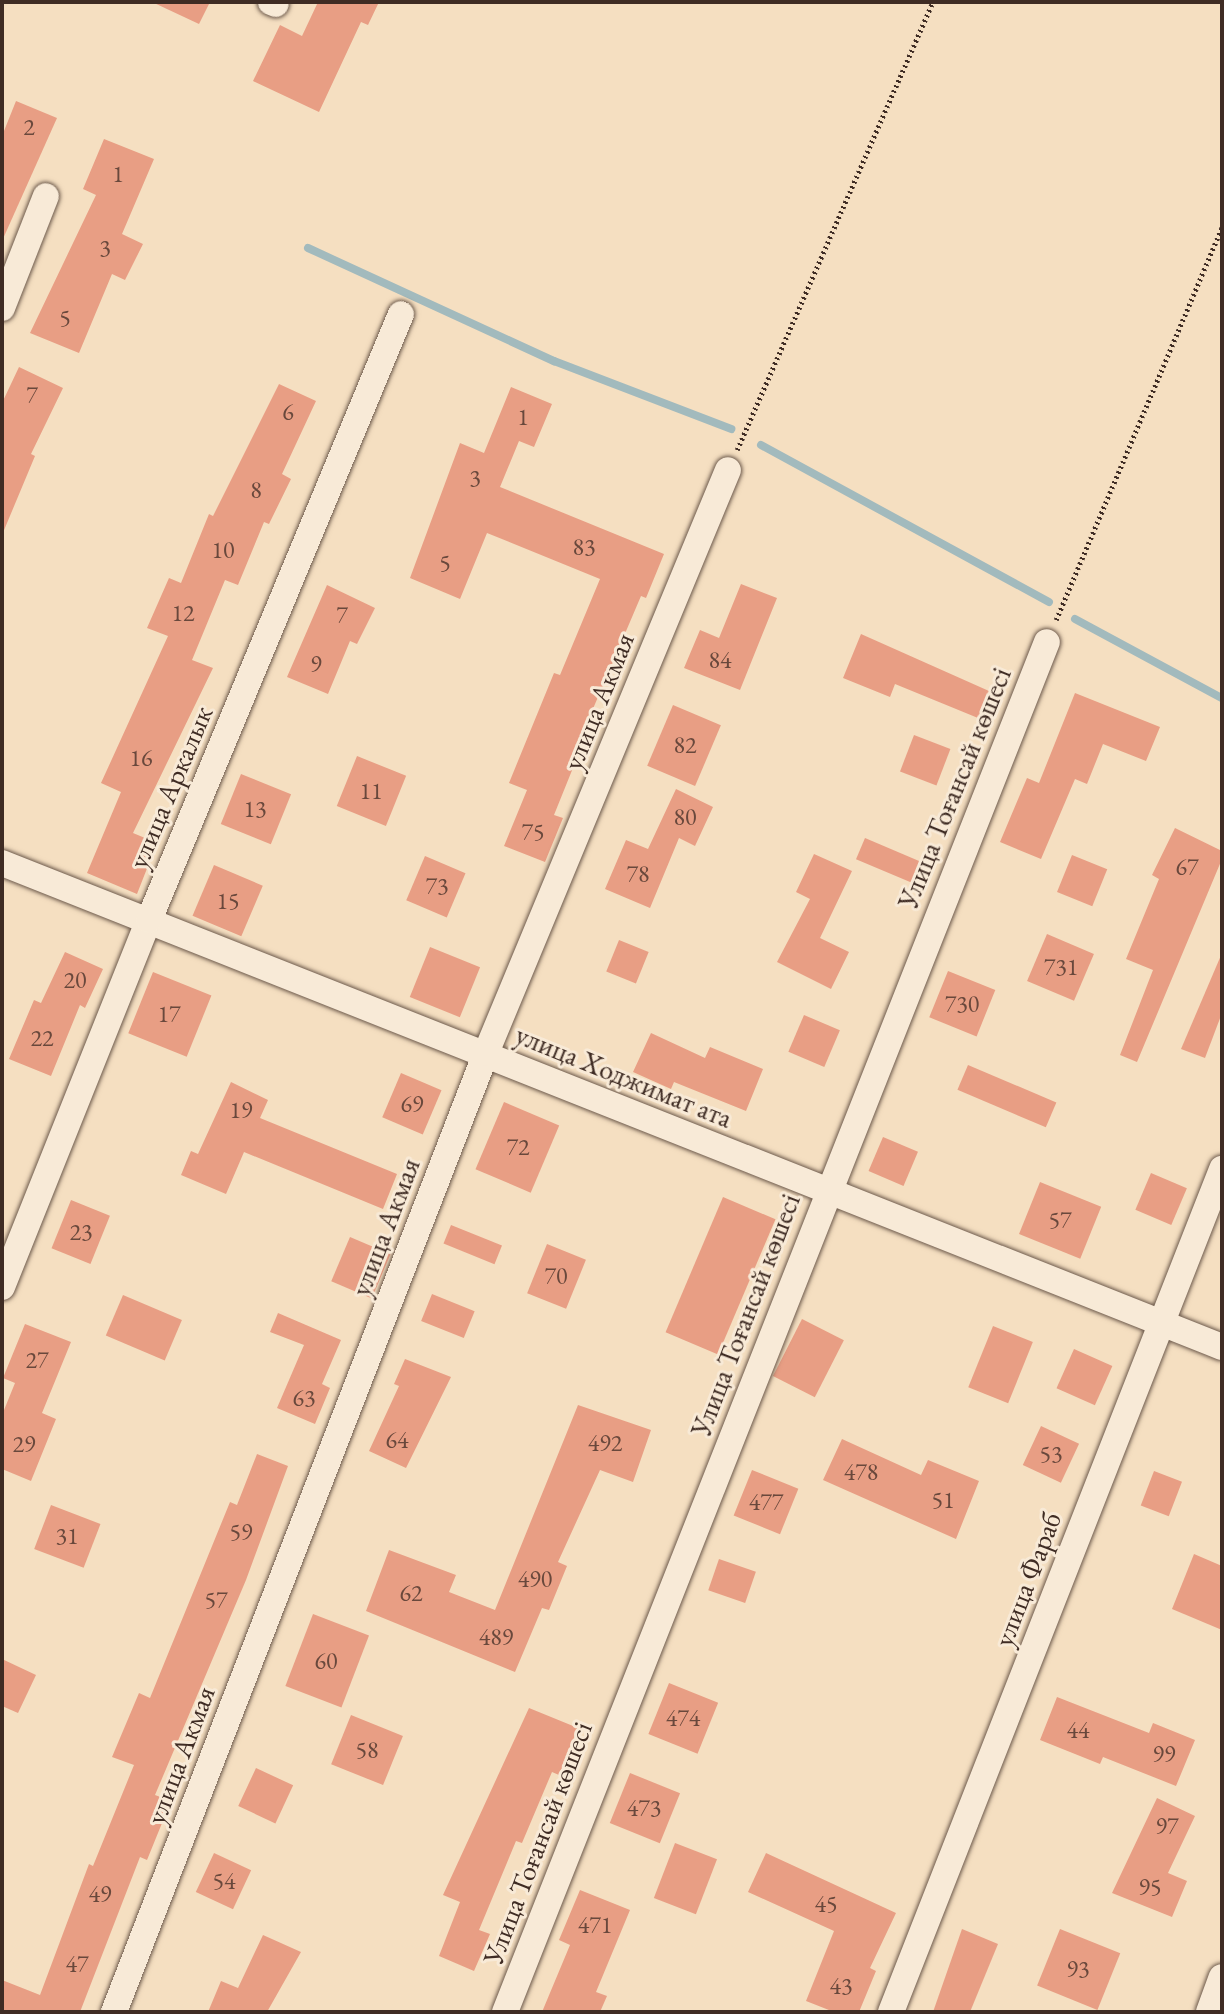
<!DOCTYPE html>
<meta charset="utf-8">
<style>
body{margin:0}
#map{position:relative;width:1224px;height:2014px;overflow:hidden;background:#f5dfc1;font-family:"EB Garamond",serif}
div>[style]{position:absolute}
.stream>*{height:8px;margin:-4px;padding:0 4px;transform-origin:4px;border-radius:4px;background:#a2babd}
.building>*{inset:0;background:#e89e84;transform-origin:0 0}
.path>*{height:4.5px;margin-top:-2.25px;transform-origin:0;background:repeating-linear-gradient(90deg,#3f2c24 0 2px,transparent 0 5.5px)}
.roads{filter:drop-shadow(0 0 2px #6c594b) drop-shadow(0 0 2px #6c594b)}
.minor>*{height:26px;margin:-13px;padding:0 13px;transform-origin:13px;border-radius:13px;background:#f8ead7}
span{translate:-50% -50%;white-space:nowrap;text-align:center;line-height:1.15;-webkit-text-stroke:6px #f8ead7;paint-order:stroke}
.number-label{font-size:24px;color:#69483c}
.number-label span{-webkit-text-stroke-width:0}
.street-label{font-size:28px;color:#3f2c24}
.frame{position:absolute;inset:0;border:4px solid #3f2c24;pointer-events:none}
</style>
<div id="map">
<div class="stream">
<div style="left:308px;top:248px;width:271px;rotate:24.7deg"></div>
<div style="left:554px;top:361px;width:190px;rotate:21deg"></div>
<div style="left:761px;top:445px;width:328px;rotate:28.6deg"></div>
<div style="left:1075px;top:619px;width:167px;rotate:28.3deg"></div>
</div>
<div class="building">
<div style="clip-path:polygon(152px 2px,210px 2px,199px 24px)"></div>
<div style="clip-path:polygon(318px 2px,379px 2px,368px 25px,361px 22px,319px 112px,253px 81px,280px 25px,302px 36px)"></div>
<div style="clip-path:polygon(16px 101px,57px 118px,2px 241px,2px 136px)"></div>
<div style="clip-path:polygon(104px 139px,154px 159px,122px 234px,143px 244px,125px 280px,112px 274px,79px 353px,30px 333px,96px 195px,83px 189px)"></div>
<div style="clip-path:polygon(19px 367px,63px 388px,31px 454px,35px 456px,2px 535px,2px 403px)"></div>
<div style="clip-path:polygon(279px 384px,316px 401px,282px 474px,291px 479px,269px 524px,264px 522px,238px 585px,225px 580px,192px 660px,213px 668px,133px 833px,157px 843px,137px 894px,87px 873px,121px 792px,101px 783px,168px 636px,147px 628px,169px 578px,181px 583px,209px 514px,213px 516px)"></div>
<div style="clip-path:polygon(511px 387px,552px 404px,534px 447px,519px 441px,500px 487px,664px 554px,646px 598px,641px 596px,575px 751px,579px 753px,554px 815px,563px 818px,545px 862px,504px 846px,527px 790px,509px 783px,554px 673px,560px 675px,600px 579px,487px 533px,460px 599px,410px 578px,460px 443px,484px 453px)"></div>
<div style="clip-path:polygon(741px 584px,777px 598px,740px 690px,684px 668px,700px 630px,719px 638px)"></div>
<div style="clip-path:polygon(327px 585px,375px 608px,357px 644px,350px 641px,328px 694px,287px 677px)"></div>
<div style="clip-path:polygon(861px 634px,989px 691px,978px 718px,895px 684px,890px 697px,843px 678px)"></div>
<div style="clip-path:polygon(1075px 693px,1160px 727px,1146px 761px,1103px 744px,1087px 784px,1075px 779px,1041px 859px,1000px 842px,1027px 778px,1039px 783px)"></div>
<div style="left:673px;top:705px;width:52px;height:66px;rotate:23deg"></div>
<div style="left:914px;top:735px;width:39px;height:39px;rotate:21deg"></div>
<div style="left:357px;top:756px;width:53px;height:54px;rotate:22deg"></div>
<div style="left:241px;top:774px;width:54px;height:54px;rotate:22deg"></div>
<div style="clip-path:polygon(676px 789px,713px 807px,695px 846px,679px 838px,650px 908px,605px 889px,626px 840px,648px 849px)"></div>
<div style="clip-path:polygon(1175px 828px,1222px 851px,1222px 859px,1137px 1062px,1120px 1055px,1153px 970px,1126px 959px,1159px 879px,1152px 875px)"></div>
<div style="left:865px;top:838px;width:60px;height:23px;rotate:23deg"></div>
<div style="clip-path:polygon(814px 854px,852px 871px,820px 938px,849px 952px,831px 989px,777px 962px,810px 899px,796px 892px)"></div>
<div style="left:1072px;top:855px;width:38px;height:40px;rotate:22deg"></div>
<div style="left:425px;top:856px;width:44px;height:48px;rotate:23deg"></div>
<div style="left:214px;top:865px;width:53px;height:55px;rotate:23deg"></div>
<div style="left:1047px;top:934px;width:51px;height:51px;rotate:23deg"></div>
<div style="left:619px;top:940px;width:32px;height:34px;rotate:22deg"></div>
<div style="left:430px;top:947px;width:54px;height:54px;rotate:22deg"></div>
<div style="clip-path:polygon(65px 952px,103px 969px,85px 1008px,80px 1005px,51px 1076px,9px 1059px,34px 1000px,41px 1003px)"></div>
<div style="clip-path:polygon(1222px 953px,1222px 1013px,1205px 1058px,1181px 1049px)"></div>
<div style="left:948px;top:971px;width:51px;height:50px;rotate:22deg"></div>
<div style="left:153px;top:972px;width:63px;height:66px;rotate:22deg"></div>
<div style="left:804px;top:1015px;width:39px;height:40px;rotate:23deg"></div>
<div style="clip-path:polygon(651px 1033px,705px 1058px,710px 1047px,763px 1069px,746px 1111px,674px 1082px,671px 1089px,633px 1072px)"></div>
<div style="left:968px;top:1065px;width:96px;height:27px;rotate:23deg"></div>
<div style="left:401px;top:1073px;width:44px;height:48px;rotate:23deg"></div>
<div style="clip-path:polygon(231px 1082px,268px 1100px,260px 1118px,397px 1174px,383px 1209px,244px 1152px,226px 1194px,181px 1175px,191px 1151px,198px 1154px)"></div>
<div style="left:504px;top:1102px;width:60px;height:73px;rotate:23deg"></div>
<div style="left:883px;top:1137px;width:38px;height:37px;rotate:23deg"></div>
<div style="left:1151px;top:1173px;width:39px;height:40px;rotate:23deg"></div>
<div style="left:1040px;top:1182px;width:66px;height:56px;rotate:22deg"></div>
<div style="left:723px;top:1197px;width:57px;height:147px;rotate:23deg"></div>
<div style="left:71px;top:1200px;width:42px;height:52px;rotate:22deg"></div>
<div style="left:451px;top:1225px;width:55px;height:20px;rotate:22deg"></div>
<div style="left:350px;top:1237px;width:44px;height:48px;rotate:23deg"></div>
<div style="left:547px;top:1244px;width:42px;height:53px;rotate:22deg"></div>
<div style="left:432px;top:1294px;width:46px;height:29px;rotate:22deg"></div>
<div style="left:123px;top:1295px;width:64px;height:44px;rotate:23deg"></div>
<div style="clip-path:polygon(278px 1313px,341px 1340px,322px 1384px,330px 1388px,315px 1424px,277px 1408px,304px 1345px,270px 1332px)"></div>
<div style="left:802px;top:1319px;width:47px;height:64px;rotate:27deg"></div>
<div style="clip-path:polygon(25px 1324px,71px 1342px,42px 1413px,56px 1419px,31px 1481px,2px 1469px,2px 1415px,15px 1383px,3px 1378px)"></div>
<div style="left:993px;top:1326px;width:43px;height:66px;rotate:22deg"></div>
<div style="left:1074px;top:1349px;width:42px;height:43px;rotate:24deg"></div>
<div style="clip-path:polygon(405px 1359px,451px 1377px,406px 1468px,369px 1451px,399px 1386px,394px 1384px)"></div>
<div style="clip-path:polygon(578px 1405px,651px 1430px,633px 1482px,600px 1470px,558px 1562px,567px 1566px,549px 1610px,542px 1608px,515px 1672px,366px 1611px,389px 1550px,456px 1575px,449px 1592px,495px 1610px)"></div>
<div style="left:1041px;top:1426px;width:42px;height:43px;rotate:25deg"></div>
<div style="clip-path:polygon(842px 1439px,921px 1475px,928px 1460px,979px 1481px,956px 1539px,823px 1480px)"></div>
<div style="clip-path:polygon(257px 1454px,288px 1466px,246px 1580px,155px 1795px,171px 1801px,147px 1860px,140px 1857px,80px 2012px,2px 2012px,2px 1980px,40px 1995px,89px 1864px,93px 1866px,134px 1765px,112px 1757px,139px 1693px,150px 1698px,230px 1502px,237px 1505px)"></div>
<div style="left:752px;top:1470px;width:50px;height:49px;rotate:22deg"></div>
<div style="left:1154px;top:1471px;width:30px;height:37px;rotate:21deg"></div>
<div style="left:51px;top:1505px;width:53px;height:47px;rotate:21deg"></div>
<div style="clip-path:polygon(1194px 1554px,1222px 1566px,1222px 1630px,1172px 1609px)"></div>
<div style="left:719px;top:1559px;width:39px;height:33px;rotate:19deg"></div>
<div style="left:313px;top:1614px;width:60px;height:77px;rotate:21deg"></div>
<div style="clip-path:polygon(2px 1659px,36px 1675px,18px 1713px,2px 1706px)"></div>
<div style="left:669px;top:1683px;width:53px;height:55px;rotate:22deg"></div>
<div style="clip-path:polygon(1057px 1697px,1149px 1733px,1153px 1723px,1195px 1740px,1176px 1786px,1103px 1757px,1100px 1764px,1040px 1740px)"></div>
<div style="clip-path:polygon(529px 1708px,578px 1728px,559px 1775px,552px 1772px,522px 1843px,516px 1841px,479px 1930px,490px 1934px,474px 1971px,439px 1956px,460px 1902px,443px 1895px)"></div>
<div style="left:351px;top:1715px;width:56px;height:53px;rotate:22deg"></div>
<div style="left:256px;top:1768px;width:41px;height:42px;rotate:25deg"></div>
<div style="left:630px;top:1773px;width:54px;height:54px;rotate:22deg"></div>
<div style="clip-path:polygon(1157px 1798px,1195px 1816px,1168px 1873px,1187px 1881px,1172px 1917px,1112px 1893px)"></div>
<div style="left:675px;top:1843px;width:45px;height:59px;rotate:21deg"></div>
<div style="left:214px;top:1853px;width:41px;height:43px;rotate:25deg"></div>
<div style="clip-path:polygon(766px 1853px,896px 1913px,870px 1968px,876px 1971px,859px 2012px,834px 2012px,806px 2001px,834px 1931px,748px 1892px)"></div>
<div style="clip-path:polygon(580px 1890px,630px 1910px,596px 1992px,607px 1996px,600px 2012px,542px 2012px,570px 1945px,559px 1940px)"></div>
<div style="clip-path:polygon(962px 1929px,998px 1944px,970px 2012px,933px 2012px)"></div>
<div style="left:1060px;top:1929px;width:65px;height:61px;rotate:22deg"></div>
<div style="clip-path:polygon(263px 1935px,301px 1952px,267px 2012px,208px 2012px,221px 1981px,238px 1988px)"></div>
</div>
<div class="path">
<div style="left:737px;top:450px;width:489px;rotate:-66.4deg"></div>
<div style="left:1056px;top:620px;width:427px;rotate:-67.1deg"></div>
</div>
<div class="roads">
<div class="minor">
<div style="left:271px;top:2px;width:5px;rotate:22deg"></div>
<div style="left:2px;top:308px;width:120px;rotate:-68.6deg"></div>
<div style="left:2px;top:863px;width:1312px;rotate:21.64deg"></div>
<div style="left:2px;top:1287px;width:395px;rotate:-68.2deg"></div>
<div style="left:149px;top:920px;width:656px;rotate:-67.42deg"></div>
<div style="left:114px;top:2012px;width:1029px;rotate:-68.8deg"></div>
<div style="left:486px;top:1053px;width:631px;rotate:-67.46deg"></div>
<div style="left:505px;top:2012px;width:1473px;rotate:-68.42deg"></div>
<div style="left:891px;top:2012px;width:906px;rotate:-68.56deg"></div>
<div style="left:1209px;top:2012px;width:37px;rotate:-70deg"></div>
</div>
</div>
<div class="number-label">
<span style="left:29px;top:127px">2</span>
<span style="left:118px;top:174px">1</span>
<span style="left:105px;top:248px">3</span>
<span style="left:65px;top:318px">5</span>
<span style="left:32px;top:395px">7</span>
<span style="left:288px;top:412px">6</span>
<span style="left:523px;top:417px">1</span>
<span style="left:475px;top:478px">3</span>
<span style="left:256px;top:490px">8</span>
<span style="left:584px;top:547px">83</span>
<span style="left:223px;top:550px">10</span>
<span style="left:445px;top:563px">5</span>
<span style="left:183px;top:613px">12</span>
<span style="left:342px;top:615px">7</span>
<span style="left:720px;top:660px">84</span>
<span style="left:316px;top:664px">9</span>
<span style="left:685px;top:745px">82</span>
<span style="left:141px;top:758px">16</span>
<span style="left:371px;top:791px">11</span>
<span style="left:255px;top:809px">13</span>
<span style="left:685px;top:817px">80</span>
<span style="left:533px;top:832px">75</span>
<span style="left:1187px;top:867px">67</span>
<span style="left:638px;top:874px">78</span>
<span style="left:437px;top:886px">73</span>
<span style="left:228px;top:901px">15</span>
<span style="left:1061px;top:967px">731</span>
<span style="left:75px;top:980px">20</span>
<span style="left:962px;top:1004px">730</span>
<span style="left:169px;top:1014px">17</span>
<span style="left:42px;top:1038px">22</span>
<span style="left:412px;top:1104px">69</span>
<span style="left:241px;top:1110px">19</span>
<span style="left:518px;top:1147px">72</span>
<span style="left:1060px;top:1220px">57</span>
<span style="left:81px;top:1232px">23</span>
<span style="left:556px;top:1276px">70</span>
<span style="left:37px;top:1360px">27</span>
<span style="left:304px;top:1398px">63</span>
<span style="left:397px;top:1440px">64</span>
<span style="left:605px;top:1443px">492</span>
<span style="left:24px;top:1444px">29</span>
<span style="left:1051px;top:1454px">53</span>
<span style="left:861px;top:1472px">478</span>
<span style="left:943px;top:1500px">51</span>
<span style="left:766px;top:1502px">477</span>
<span style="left:241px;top:1532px">59</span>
<span style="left:67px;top:1536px">31</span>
<span style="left:535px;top:1579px">490</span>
<span style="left:411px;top:1593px">62</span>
<span style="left:216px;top:1600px">57</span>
<span style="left:496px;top:1637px">489</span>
<span style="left:326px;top:1661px">60</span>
<span style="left:683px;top:1718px">474</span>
<span style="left:1078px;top:1730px">44</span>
<span style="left:367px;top:1750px">58</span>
<span style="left:1164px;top:1754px">99</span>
<span style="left:644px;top:1808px">473</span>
<span style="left:1167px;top:1826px">97</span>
<span style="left:224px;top:1881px">54</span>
<span style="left:1150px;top:1887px">95</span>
<span style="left:100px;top:1894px">49</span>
<span style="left:826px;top:1904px">45</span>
<span style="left:595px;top:1925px">471</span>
<span style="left:77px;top:1964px">47</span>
<span style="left:1078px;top:1969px">93</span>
<span style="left:841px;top:1986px">43</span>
</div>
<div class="street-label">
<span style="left:598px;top:701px;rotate:-68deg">улица Акмая</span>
<span style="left:170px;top:787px;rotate:-67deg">улица Аркалык</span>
<span style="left:954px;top:788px;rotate:-68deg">Улица Тоғансай көшесі</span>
<span style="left:624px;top:1076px;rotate:22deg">улица Ходжимат ата</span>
<span style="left:385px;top:1227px;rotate:-69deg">улица Акмая</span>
<span style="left:745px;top:1315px;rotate:-69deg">Улица Тоғансай көшесі</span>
<span style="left:1027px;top:1579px;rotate:-69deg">улица Фараб</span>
<span style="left:180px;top:1755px;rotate:-69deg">улица Акмая</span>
<span style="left:537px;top:1843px;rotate:-69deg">Улица Тоғансай көшесі</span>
</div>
<div class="frame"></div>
</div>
